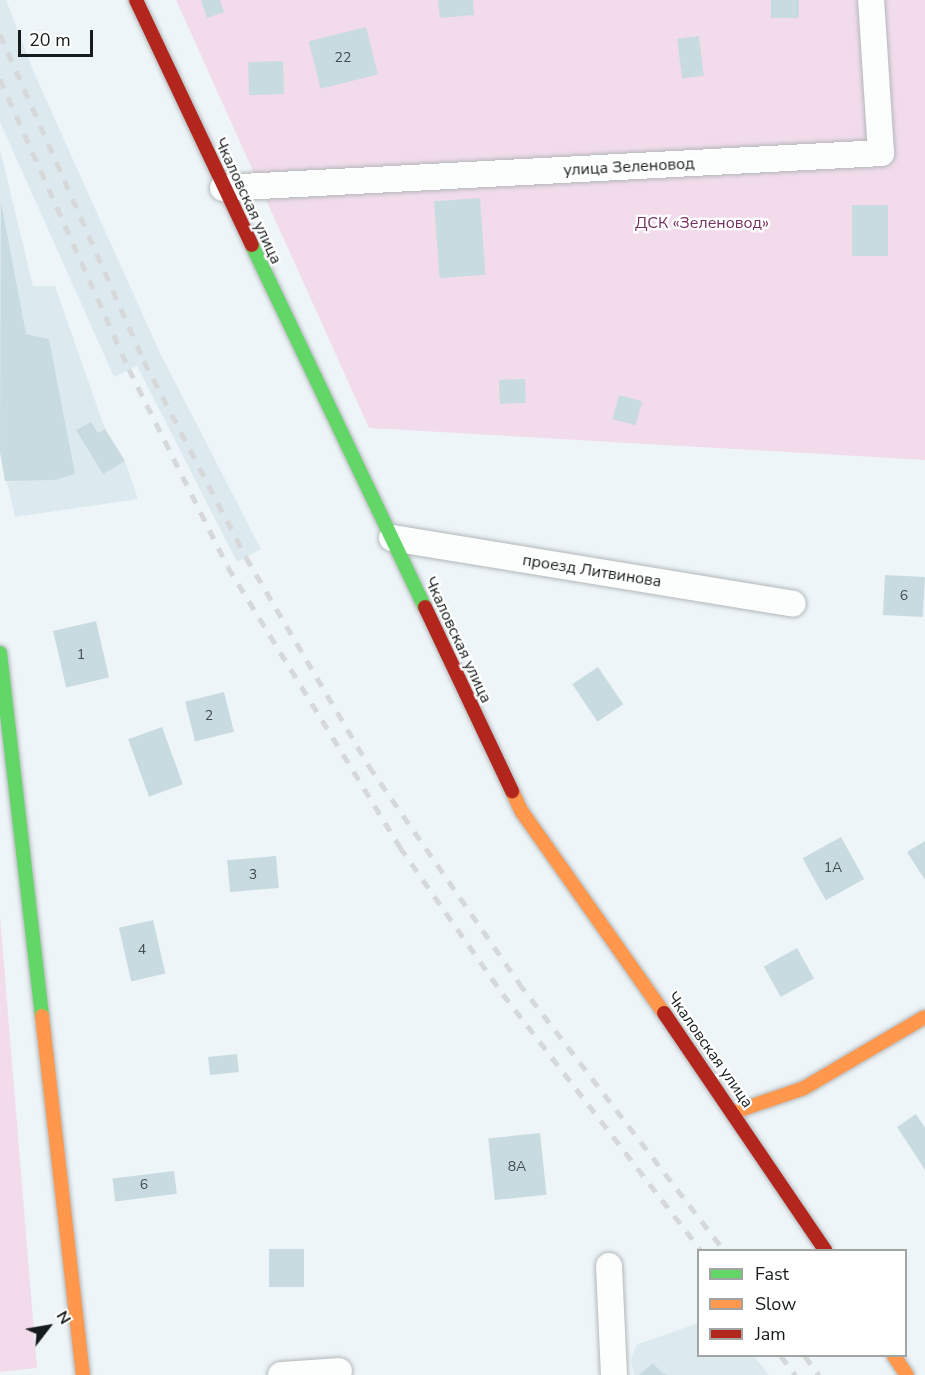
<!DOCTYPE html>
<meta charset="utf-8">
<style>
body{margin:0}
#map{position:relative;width:925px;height:1375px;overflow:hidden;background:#eef5f8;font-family:"Nunito Sans",sans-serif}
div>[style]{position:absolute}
.built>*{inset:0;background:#dceaef}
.green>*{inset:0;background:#f2dcec}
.building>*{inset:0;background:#c8dbe0;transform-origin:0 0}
.roads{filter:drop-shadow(0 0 2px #b2b7b9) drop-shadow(0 0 2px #b2b7b9)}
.street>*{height:26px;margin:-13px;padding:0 13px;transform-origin:13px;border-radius:13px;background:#fcfefe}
.fast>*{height:14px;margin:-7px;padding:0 7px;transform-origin:7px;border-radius:7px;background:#63d668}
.slow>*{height:14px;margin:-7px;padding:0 7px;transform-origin:7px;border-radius:7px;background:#ff974d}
.jam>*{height:14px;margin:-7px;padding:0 7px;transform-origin:7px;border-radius:7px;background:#b3261e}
.rail>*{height:4.5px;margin-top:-2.25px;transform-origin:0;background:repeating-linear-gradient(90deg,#d6d8d9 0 10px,transparent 0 20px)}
span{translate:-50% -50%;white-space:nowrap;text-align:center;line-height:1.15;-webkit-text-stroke:4.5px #fff;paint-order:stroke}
.number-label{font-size:14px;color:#424b4d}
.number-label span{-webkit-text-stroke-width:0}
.street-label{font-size:16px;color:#161b1c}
.park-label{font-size:16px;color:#763060}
.legend{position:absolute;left:697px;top:1249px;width:210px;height:108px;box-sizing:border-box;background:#fff;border:2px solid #a2a4a4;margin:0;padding:8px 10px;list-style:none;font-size:18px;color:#161b1c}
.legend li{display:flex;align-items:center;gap:12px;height:30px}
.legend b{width:30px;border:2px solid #a2a4a4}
.north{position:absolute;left:18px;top:1297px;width:60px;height:60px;-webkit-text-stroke:4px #fff;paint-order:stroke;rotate:59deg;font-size:16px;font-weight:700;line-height:24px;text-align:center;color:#161b1c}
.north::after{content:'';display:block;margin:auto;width:21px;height:27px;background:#161b1c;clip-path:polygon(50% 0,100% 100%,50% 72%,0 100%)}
.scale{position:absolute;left:18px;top:30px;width:75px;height:27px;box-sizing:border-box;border:3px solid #161b1c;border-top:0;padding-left:8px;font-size:18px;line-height:21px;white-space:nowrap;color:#161b1c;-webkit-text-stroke:4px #fff;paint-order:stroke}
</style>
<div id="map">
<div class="built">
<div style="clip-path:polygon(0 0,6px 0,35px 75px,160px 353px,261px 549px,237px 562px,137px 366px,114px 377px,0 122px)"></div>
<div style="clip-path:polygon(0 149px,33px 286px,55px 286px,105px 429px,125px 461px,138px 499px,15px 517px,0 452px)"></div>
<div style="clip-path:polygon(698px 1323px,698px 1356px,754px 1356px,769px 1375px,634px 1375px,631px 1360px,636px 1345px)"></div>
</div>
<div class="green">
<div style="clip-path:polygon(176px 0,925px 0,925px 460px,369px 428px)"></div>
<div style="clip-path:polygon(0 916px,37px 1368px,0 1372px)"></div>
</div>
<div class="building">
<div style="clip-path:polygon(201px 0,220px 0,224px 12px,207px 18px)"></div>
<div style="clip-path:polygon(438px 0,473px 0,474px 15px,440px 18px)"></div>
<div style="left:771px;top:0;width:28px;height:18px"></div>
<div style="left:366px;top:27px;width:49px;height:59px;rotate:76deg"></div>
<div style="left:699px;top:36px;width:40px;height:22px;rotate:83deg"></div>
<div style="left:283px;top:61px;width:33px;height:35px;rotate:88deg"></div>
<div style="left:480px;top:198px;width:77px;height:46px;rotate:86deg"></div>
<div style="clip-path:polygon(1px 202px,26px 334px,49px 339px,75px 474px,55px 480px,5px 481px,0 452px)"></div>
<div style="left:852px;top:205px;width:36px;height:51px"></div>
<div style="left:525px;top:379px;width:24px;height:26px;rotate:88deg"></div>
<div style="left:619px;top:395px;width:24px;height:25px;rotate:15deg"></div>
<div style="clip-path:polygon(91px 422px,98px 433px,105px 429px,125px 461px,103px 474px,76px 430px)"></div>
<div style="left:885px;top:575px;width:40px;height:40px;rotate:3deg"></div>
<div style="left:96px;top:621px;width:58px;height:44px;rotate:77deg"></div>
<div style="left:598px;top:667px;width:45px;height:31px;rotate:56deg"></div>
<div style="left:224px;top:692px;width:41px;height:40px;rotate:76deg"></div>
<div style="left:162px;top:727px;width:61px;height:36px;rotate:70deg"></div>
<div style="left:841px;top:837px;width:48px;height:44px;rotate:61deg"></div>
<div style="clip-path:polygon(925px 841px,925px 880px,907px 852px)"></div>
<div style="left:276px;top:856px;width:32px;height:49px;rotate:85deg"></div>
<div style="left:153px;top:920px;width:55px;height:35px;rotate:77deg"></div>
<div style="left:797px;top:948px;width:35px;height:38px;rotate:61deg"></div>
<div style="left:237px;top:1054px;width:18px;height:29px;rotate:84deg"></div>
<div style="clip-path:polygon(916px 1114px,925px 1128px,925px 1170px,897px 1127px)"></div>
<div style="left:540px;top:1133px;width:62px;height:52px;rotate:84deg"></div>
<div style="left:174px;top:1171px;width:23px;height:62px;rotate:83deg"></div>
<div style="left:269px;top:1249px;width:35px;height:38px"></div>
<div style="clip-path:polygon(653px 1363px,662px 1373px,668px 1375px,639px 1375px)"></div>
</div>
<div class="roads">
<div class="street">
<div style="left:223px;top:188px;width:659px;rotate:-3.04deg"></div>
<div style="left:881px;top:153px;width:153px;rotate:-93.7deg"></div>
<div style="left:392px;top:538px;width:406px;rotate:9.3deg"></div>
<div style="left:609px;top:1266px;width:109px;rotate:87.4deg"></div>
<div style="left:281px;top:1375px;width:58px;rotate:-3.9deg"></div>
</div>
<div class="fast">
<div style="left:252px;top:245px;width:401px;rotate:64.5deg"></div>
<div style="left:0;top:653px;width:365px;rotate:83.4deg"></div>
</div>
<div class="slow">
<div style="left:512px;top:791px;width:23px;rotate:65deg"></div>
<div style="left:522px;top:812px;width:246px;rotate:54.8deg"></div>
<div style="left:42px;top:1016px;width:361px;rotate:83.5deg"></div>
<div style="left:734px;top:1112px;width:74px;rotate:-18.9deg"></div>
<div style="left:804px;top:1088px;width:140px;rotate:-30.4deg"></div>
<div style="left:894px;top:1356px;width:23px;rotate:56deg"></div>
</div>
<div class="jam">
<div style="left:136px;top:0;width:271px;rotate:64.7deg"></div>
<div style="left:425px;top:607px;width:204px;rotate:64.7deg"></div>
<div style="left:664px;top:1013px;width:287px;rotate:55.8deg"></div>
</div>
</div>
<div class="rail">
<div style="left:0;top:34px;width:357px;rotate:66.2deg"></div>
<div style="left:144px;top:361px;width:221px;rotate:62.5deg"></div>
<div style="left:246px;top:557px;width:243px;rotate:59.5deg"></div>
<div style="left:369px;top:766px;width:264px;rotate:55.3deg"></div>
<div style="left:519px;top:983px;width:337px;rotate:52.5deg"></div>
<div style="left:0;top:79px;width:317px;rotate:66deg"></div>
<div style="left:129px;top:369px;width:221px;rotate:63.4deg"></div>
<div style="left:228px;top:567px;width:329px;rotate:58.4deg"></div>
<div style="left:400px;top:847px;width:179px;rotate:55deg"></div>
<div style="left:503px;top:994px;width:324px;rotate:52.3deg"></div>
<div style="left:781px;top:1356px;width:24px;rotate:52deg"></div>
<div style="left:805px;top:1356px;width:24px;rotate:54deg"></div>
</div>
<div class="number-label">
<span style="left:343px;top:58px">22</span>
<span style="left:904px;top:596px">6</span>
<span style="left:81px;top:655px">1</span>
<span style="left:209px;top:716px">2</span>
<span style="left:833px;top:868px">1А</span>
<span style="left:253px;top:875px">3</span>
<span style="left:142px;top:950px">4</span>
<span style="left:517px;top:1167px">8А</span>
<span style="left:144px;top:1185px">6</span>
</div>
<div class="street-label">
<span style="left:629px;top:167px;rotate:-3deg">улица Зеленовод</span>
<span style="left:248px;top:201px;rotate:65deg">Чкаловская улица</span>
<span style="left:592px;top:571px;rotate:9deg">проезд Литвинова</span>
<span style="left:458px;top:640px;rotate:65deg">Чкаловская улица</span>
<span style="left:710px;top:1050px;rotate:55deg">Чкаловская улица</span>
</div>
<div class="park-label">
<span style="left:702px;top:223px">ДСК «Зеленовод»</span>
</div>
<ul class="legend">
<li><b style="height:8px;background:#63d668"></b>Fast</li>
<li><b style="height:8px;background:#ff974d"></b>Slow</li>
<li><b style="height:8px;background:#b3261e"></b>Jam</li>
</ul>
<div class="north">N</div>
<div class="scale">20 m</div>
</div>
